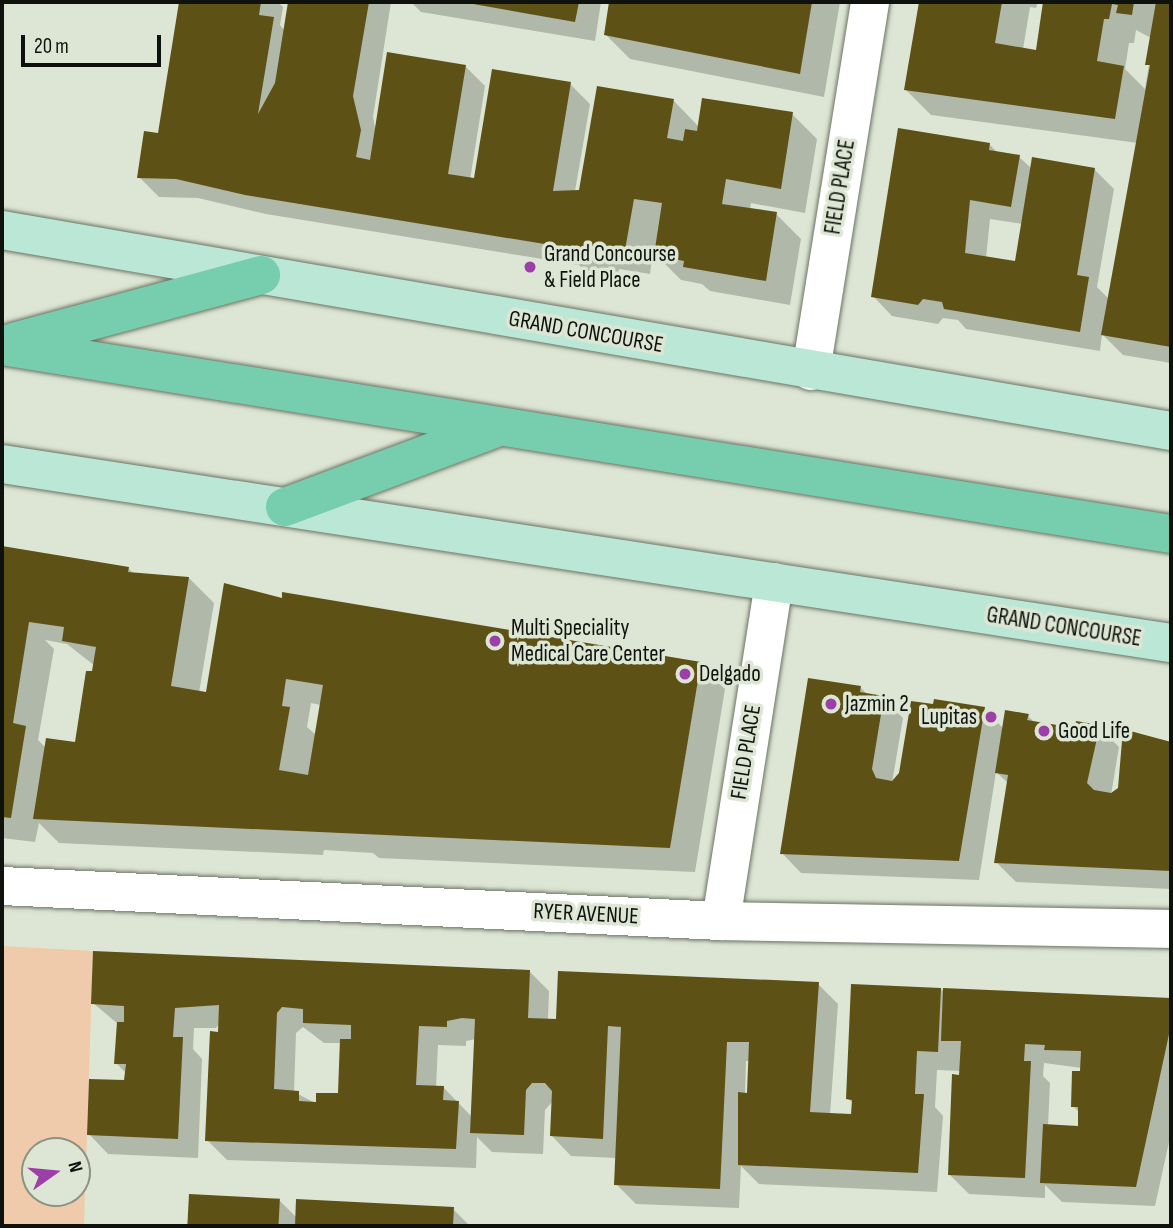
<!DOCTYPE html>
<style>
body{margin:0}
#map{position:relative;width:1173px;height:1228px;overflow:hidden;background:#dde6d4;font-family:"Sofia Sans Condensed",sans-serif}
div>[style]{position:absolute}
.green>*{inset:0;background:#efcaab}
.shadow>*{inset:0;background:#0003}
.building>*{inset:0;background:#5e5115;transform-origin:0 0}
.roads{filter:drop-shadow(0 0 2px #6b7363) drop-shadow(0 0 2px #6b7363)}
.street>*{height:38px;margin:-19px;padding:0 19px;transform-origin:19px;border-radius:19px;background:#fff}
.secondary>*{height:38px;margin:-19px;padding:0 19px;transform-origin:19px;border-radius:19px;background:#bae7d6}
.primary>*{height:38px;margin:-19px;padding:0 19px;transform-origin:19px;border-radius:19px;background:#76ceae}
.dots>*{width:19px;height:19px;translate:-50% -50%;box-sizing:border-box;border:4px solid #dde6d4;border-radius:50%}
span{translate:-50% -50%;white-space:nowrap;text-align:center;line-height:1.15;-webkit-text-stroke:7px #dde6d4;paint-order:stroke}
.street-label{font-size:23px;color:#0f120c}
.poi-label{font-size:23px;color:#0f120c}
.left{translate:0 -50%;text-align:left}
.right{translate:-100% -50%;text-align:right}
.frame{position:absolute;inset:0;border:4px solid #0f120c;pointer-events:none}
.north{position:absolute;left:21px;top:1137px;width:70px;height:70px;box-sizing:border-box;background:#dde6d4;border:2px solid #8b9184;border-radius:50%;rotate:75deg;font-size:19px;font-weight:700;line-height:28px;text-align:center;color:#0f120c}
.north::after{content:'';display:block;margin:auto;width:24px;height:32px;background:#9d3fa8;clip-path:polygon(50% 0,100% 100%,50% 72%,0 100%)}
.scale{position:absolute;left:21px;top:35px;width:140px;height:32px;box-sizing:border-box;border:4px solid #0f120c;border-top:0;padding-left:9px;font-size:21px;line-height:24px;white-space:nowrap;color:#0f120c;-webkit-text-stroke:5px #dde6d4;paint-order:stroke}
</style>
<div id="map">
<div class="green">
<div style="clip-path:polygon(evenodd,2px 946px,93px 951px,84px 1226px,2px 1226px,2px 946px,35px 1151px,77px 1151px,77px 1193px,35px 1193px,35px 1151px)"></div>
</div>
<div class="shadow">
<div style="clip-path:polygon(181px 2px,278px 2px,283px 7px,280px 25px,285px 31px,290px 2px,391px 2px,373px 117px,376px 132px,465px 66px,485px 86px,470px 180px,475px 180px,570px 84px,590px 104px,575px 191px,580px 192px,673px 100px,699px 127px,792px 114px,817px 139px,805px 213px,751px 203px,750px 210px,776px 214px,801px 239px,790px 305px,710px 291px,702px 284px,681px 280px,653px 252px,650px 274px,619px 269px,618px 276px,584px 270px,579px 265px,266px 214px,198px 198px,159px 197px,139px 177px,159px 135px)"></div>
<div style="clip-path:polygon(411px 2px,601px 2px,595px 41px,421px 12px)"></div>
<div style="clip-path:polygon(611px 2px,840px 2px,824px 97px,630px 59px,605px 34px)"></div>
<div style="clip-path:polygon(evenodd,921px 2px,1038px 2px,1036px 8px,1030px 7px,1023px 49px,1037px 52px,1045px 2px,1171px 2px,1171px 363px,1123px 355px,1102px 334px,1100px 351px,966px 329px,958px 320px,943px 318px,938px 324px,892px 316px,873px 296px,989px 144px,998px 153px,1019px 157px,1032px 169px,1094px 169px,1114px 189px,1097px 287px,1109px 299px,1138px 143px,931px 115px,906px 90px,921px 2px,1136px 30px,1153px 39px,1145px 89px,1125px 69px,1129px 43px,1134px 43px,1136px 30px,921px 2px,990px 219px,1023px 224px,1016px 263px,986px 258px,990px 219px)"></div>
<div style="clip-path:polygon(evenodd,2px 547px,128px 568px,135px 575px,189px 578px,214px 603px,199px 693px,207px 694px,283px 600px,700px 664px,725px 689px,695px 872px,379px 858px,373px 853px,324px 850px,323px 855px,59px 843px,39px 823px,35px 842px,2px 838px,2px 547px,45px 640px,67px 644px,95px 666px,76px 744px,46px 748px,38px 740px,54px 649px,45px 640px,2px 547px,311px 703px,321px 705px,316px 735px,307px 727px,311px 703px)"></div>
<div style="clip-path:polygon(861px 688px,868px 695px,883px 698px,903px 718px,892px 783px,984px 709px,1004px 729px,1028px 716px,1036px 724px,1077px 730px,1099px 727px,1119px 747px,1111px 795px,1120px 789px,1125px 731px,1171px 742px,1171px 889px,1016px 882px,996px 862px,1009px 784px,996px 772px,979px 880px,801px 873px,782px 853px)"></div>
<div style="clip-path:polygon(evenodd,529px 971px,549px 991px,548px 1020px,818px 984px,838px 1004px,830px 1115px,853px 1116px,854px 1104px,848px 1099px,941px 989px,945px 993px,945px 990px,1171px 1000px,1171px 1133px,1155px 1206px,1062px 1202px,1045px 1185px,1045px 1198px,969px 1194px,949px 1174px,961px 1071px,937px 1070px,935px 1107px,943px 1116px,937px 1192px,759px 1184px,741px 1166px,739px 1208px,636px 1204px,616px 1184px,617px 1158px,571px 1156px,552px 1136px,553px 1101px,545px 1110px,543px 1154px,492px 1152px,477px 1137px,476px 1168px,227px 1160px,207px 1140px,220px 1023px,216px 1028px,194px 1028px,193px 1049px,202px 1059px,198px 1158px,108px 1154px,89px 1134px,126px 1082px,127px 1074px,116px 1063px,118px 1024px,93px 1003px,529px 971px,303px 1027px,324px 1043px,342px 1043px,340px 1095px,317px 1104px,294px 1092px,296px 1033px,303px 1027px,529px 971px,476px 1039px,473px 1118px,444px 1088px,436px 1088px,438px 1045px,466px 1046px,466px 1041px,476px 1039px,529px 971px,746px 1061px,750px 1061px,749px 1094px,745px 1094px,746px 1061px,529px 971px,1044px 1063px,1082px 1068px,1073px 1106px,1080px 1113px,1079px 1127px,1048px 1126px,1050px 1083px,1043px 1076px,1044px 1063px)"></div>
<div style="clip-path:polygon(191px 1196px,279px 1200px,297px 1218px,453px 1209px,470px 1226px,190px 1226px)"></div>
</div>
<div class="building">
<div style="clip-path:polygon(179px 2px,261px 2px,259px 15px,274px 17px,258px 114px,275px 83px,288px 2px,369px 2px,353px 96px,361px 130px,356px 157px,370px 160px,387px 52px,466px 65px,448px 174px,474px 178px,492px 69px,571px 82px,553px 191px,579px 190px,597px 86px,674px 99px,667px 138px,683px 141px,685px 129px,697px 131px,702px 98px,793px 112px,781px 189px,726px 179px,722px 204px,777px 212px,766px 281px,683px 267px,684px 261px,654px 255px,662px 203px,634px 199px,625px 250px,594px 245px,593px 252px,245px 195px,176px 179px,137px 178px,144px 131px,158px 133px)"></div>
<div style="clip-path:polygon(462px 2px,579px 2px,575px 22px)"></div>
<div style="clip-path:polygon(609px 2px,812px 2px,800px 74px,604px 35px)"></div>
<div style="clip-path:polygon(919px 2px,1002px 2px,995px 43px,1036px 50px,1043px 2px,1134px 2px,1132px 15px,1116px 13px,1118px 5px,1112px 4px,1109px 19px,1104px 19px,1097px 61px,1124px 66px,1115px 119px,904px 90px)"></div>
<div style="clip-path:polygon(1156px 2px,1171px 2px,1171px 347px,1101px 335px,1150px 65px,1145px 65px)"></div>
<div style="clip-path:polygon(898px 128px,990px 143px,989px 150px,1020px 155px,1011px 207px,970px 200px,965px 253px,1015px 261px,1032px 157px,1095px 168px,1077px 275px,1089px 277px,1080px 332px,944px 309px,942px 302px,923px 299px,918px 305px,871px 297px)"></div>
<div style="clip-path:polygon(evenodd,2px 546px,129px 567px,128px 572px,189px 577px,171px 686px,206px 692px,224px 583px,282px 598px,282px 592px,701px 662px,670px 848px,33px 819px,46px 738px,75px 742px,86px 671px,92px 671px,96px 647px,62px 641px,64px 627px,29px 622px,13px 723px,26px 726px,11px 818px,2px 817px,2px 546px,286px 679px,323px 685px,308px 775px,279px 770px,290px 707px,282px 706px,286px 679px)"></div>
<div style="clip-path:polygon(808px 678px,861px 686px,860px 692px,884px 696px,872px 769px,876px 778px,892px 781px,899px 773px,911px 701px,933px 704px,934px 699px,985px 707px,959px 861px,780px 854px)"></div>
<div style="clip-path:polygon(1005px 710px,1029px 714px,1027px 720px,1075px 728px,1076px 721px,1100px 725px,1087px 783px,1094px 790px,1111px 793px,1118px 788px,1123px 729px,1171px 742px,1171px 871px,994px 863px,1008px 775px,995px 773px)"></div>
<div style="clip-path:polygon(evenodd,93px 951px,530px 970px,528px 1018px,556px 1019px,558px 971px,819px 982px,810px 1112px,829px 1113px,851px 1114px,852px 1100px,846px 1099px,851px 984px,941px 988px,938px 1052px,917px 1051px,915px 1094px,924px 1094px,918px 1173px,738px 1165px,738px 1092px,747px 1093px,749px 1042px,727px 1042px,720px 1189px,614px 1185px,621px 1027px,608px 1026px,603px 1139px,550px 1136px,552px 1091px,545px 1083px,532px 1083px,526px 1090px,524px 1135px,470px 1133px,475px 1019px,462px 1018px,447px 1021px,447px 1027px,419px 1026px,416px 1085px,444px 1086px,443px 1100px,459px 1101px,456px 1149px,205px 1141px,210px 1031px,218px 1032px,219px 1005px,175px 1008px,173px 1037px,183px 1037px,178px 1139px,87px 1135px,89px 1079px,124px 1080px,126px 1064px,114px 1064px,117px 1022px,124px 1022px,124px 1006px,91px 1004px,93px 951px,282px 1007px,303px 1009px,303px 1023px,351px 1025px,351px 1039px,340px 1039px,338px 1093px,316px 1093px,316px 1102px,299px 1101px,299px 1091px,274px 1089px,277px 1013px,282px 1007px)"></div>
<div style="clip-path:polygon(943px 988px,1171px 998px,1171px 1025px,1136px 1187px,1040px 1183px,1043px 1124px,1078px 1126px,1078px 1107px,1071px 1107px,1072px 1071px,1080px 1071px,1081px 1051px,1044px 1050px,1045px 1045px,1025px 1044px,1024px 1061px,1031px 1061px,1025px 1178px,948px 1175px,952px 1074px,959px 1075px,961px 1041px,941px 1041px)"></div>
<div style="left:189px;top:1194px;width:91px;height:32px;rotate:3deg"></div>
<div style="clip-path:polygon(296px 1199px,454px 1207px,453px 1226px,295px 1226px)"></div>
</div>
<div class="roads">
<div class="street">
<div style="left:811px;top:371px;width:374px;rotate:-80.9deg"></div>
<div style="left:2px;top:886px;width:720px;rotate:2.79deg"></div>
<div style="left:721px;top:921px;width:450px;rotate:1deg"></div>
<div style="left:721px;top:921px;width:343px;rotate:-81.1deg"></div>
</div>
<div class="secondary">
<div style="left:2px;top:230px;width:1186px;rotate:9.76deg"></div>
<div style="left:2px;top:464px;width:1183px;rotate:8.71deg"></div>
</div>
<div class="primary">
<div style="left:13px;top:342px;width:257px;rotate:-15.1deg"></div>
<div style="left:2px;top:346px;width:1184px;rotate:9.14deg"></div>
<div style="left:285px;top:507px;width:225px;rotate:-20.5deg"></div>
</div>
</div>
<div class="dots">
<div style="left:530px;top:267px;background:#9d3fa8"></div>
<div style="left:495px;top:641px;background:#9d3fa8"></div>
<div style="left:685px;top:674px;background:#9d3fa8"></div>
<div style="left:831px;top:704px;background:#9d3fa8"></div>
<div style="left:991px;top:717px;background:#9d3fa8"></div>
<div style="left:1044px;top:731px;background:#9d3fa8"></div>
</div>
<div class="street-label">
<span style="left:840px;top:187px;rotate:-81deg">FIELD PLACE</span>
<span style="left:586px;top:332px;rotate:10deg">GRAND CONCOURSE</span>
<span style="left:1064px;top:627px;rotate:9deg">GRAND CONCOURSE</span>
<span style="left:746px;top:752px;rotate:-81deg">FIELD PLACE</span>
<span style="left:586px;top:914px;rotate:3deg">RYER AVENUE</span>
</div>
<div class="poi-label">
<span class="left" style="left:544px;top:267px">Grand Concourse<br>&amp; Field Place</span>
<span class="left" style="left:511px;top:641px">Multi Speciality<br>Medical Care Center</span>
<span class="left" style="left:699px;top:674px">Delgado</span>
<span class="left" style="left:845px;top:704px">Jazmin 2</span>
<span class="right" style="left:977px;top:717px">Lupitas</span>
<span class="left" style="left:1058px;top:731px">Good Life</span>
</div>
<div class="frame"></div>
<div class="north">N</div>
<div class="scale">20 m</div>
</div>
